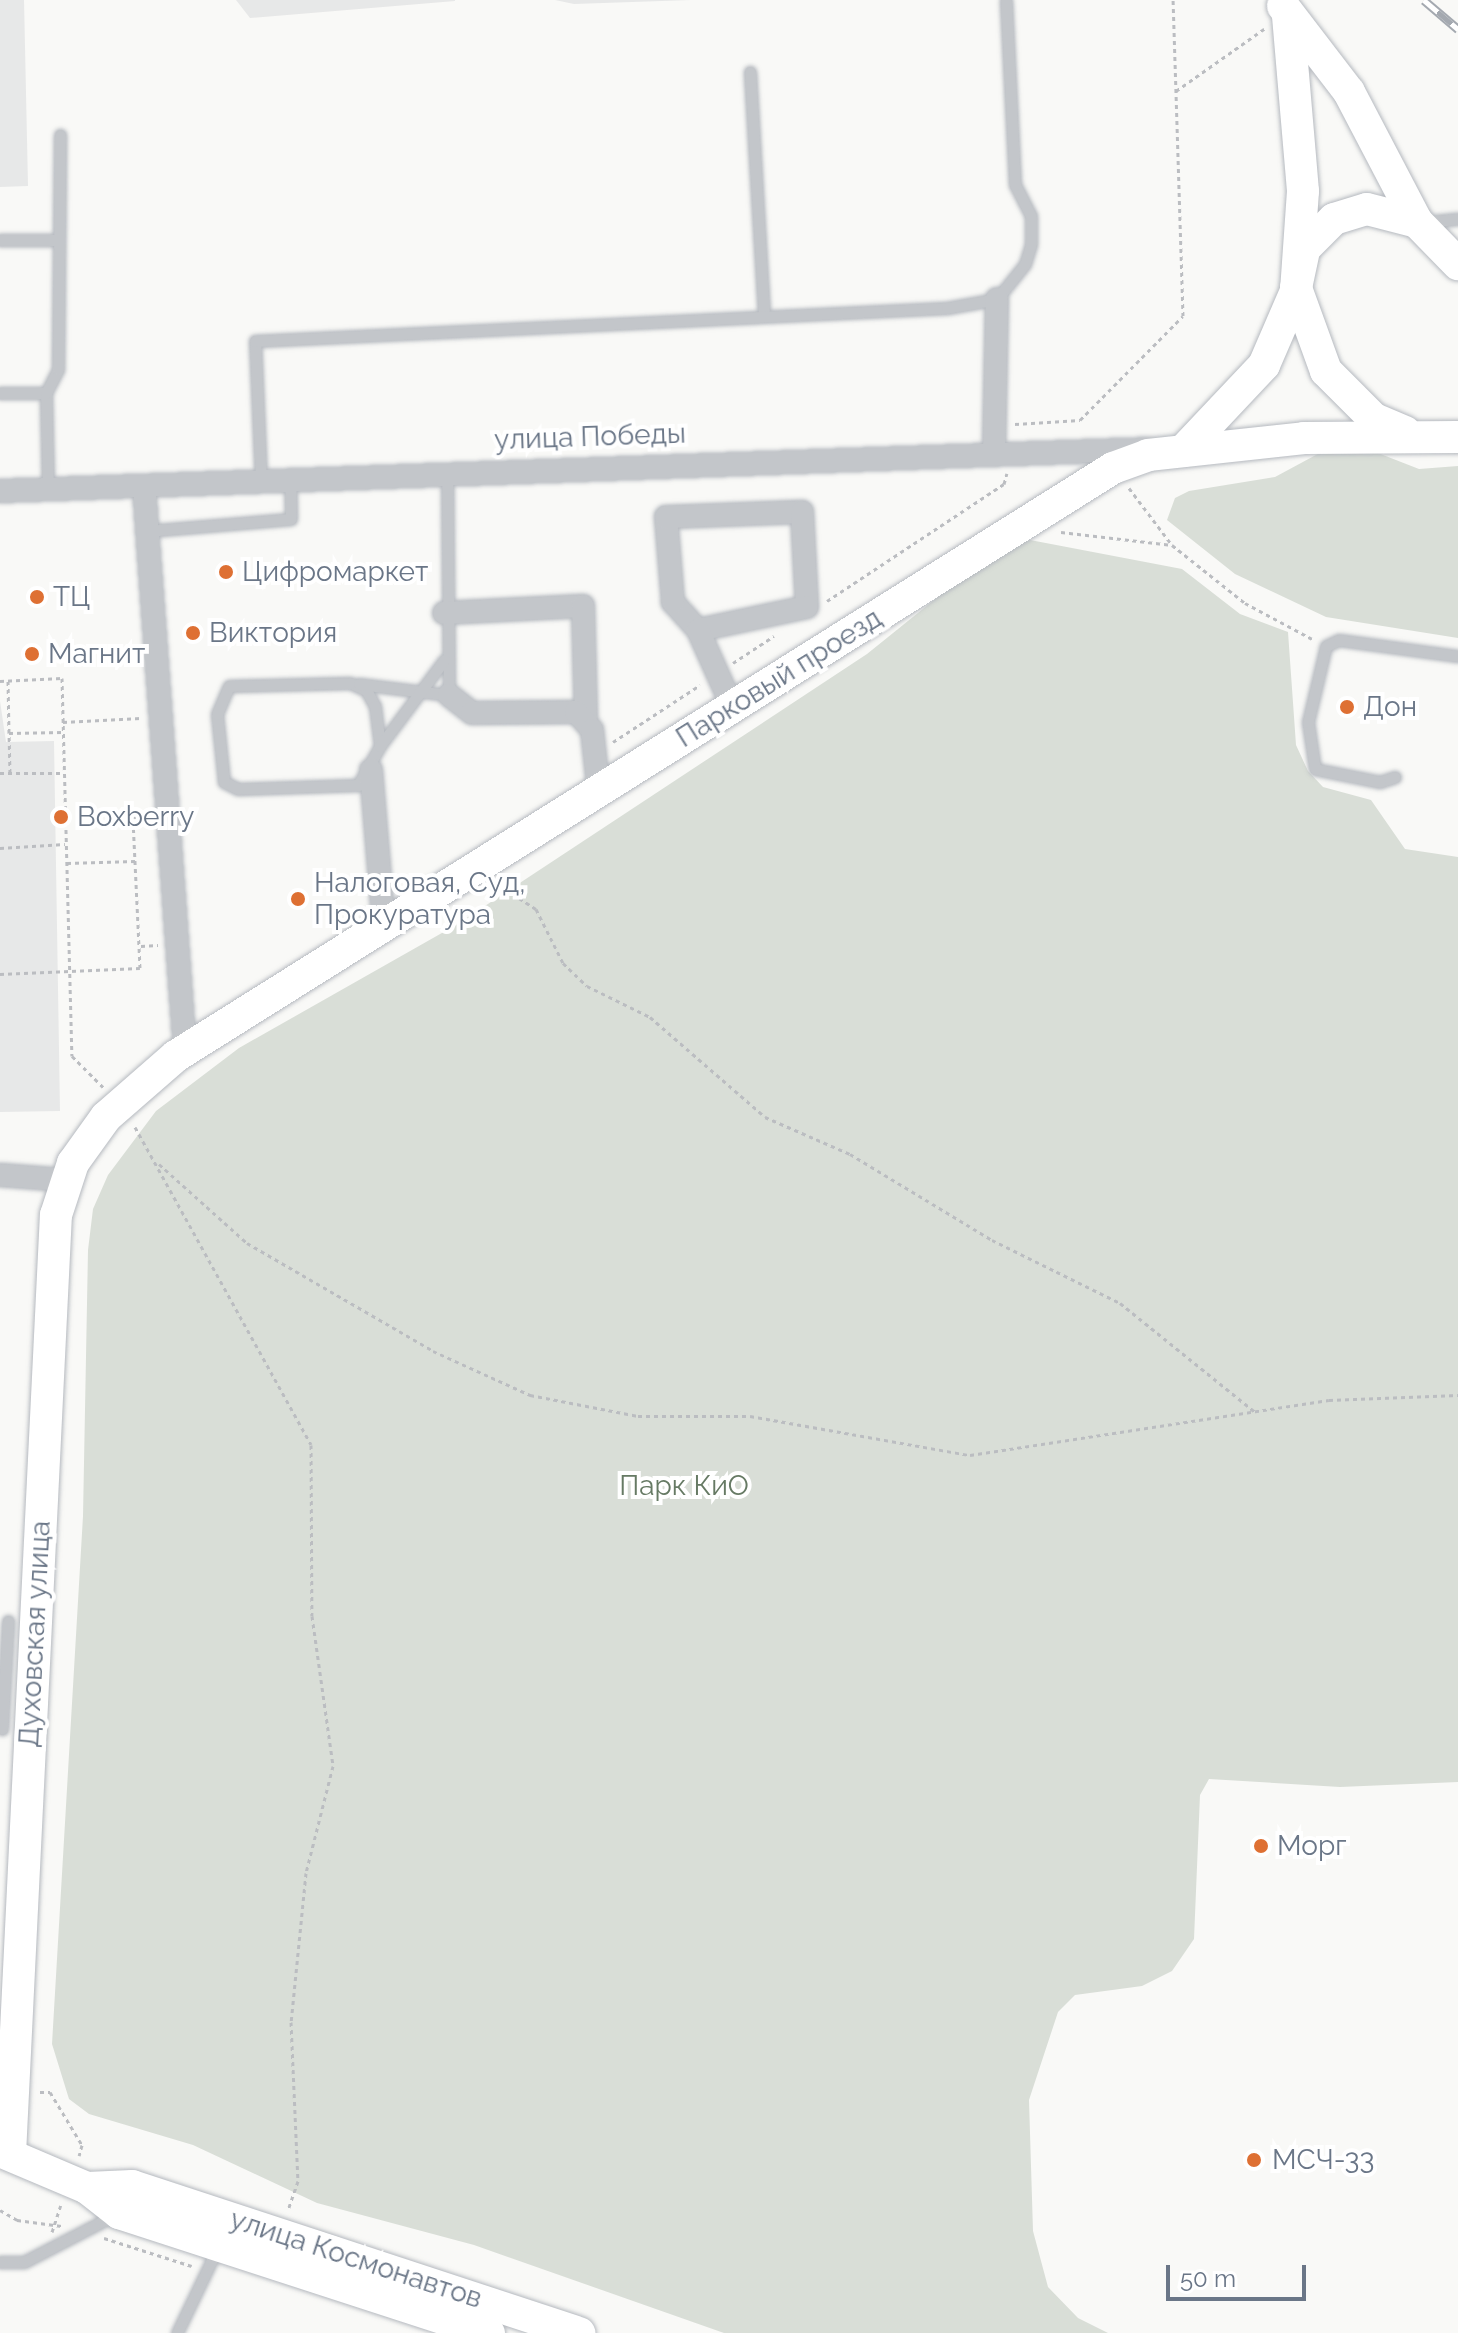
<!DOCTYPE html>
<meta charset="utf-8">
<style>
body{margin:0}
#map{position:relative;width:1458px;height:2333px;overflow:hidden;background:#f9f9f7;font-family:Raleway,sans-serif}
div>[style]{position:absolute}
.built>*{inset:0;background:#e7e8e8}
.green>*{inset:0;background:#d9ded7}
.path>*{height:3px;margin-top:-1.5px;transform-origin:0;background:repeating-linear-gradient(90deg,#bbbdc1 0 4px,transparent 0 8px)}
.roads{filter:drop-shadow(0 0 2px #b5b9bf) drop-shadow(0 0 2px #b5b9bf)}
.lane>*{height:11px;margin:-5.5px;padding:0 5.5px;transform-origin:5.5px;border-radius:5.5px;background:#c3c6ca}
.street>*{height:22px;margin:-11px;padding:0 11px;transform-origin:11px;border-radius:11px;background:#c3c6ca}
.secondary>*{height:32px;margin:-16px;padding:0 16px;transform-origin:16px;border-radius:16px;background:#fff}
.rail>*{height:9px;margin-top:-4.5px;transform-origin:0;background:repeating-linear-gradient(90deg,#fff 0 18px,#a4a9b0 0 36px);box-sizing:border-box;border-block:2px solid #a4a9b0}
.dots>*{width:22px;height:22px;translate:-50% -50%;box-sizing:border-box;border:4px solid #fff;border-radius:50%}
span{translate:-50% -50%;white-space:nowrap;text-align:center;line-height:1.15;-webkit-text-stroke:8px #fff;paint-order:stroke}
.street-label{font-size:28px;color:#6a7687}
.poi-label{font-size:28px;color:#6a7687}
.left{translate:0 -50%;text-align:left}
.park-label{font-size:28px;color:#667a64}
.scale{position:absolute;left:1166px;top:2265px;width:140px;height:36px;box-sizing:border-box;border:4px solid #6a7687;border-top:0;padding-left:10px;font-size:24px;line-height:28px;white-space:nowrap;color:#6a7687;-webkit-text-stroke:6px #fff;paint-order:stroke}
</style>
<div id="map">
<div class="built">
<div style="clip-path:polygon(0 0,24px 0,28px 186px,0 187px)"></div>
<div style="clip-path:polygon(236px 0,455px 0,455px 1px,250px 18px)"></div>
<div style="clip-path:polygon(555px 0,691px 0,574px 4px)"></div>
<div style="clip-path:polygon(0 701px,6px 742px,54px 741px,60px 1111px,0 1112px)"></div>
</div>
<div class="green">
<div style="clip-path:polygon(1360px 446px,1419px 469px,1458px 466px,1458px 638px,1326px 617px,1235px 574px,1167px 520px,1175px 498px,1189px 491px,1275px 477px,1327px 449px)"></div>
<div style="clip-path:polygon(1030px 540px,1182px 569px,1240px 614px,1288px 632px,1296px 745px,1308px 771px,1323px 787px,1371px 800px,1405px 849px,1458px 857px,1458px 1782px,1340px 1787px,1209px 1779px,1200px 1795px,1194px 1939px,1172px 1971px,1142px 1986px,1075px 1995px,1058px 2012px,1029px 2100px,1033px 2231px,1048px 2287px,1078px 2318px,1108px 2333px,724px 2333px,474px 2245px,317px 2203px,193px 2145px,89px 2114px,69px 2099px,52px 2044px,83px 1516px,88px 1250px,93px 1209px,108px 1175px,156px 1111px,239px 1048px,456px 925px,867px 654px,1001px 546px)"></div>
</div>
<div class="path">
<div style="left:1176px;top:91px;width:108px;rotate:-35.2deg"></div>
<div style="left:1015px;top:424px;width:65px;rotate:-3.5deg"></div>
<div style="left:1080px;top:420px;width:146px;rotate:-45.3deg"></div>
<div style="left:1183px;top:316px;width:316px;rotate:-91.8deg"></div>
<div style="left:1129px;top:488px;width:71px;rotate:53deg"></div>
<div style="left:1061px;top:532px;width:112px;rotate:6.7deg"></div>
<div style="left:1172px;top:545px;width:93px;rotate:38.5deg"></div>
<div style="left:1245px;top:603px;width:76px;rotate:28.2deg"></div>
<div style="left:827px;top:601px;width:212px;rotate:-33.5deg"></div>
<div style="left:1004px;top:484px;width:11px;rotate:-75deg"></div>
<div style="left:733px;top:663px;width:49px;rotate:-33.4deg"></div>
<div style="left:0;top:681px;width:62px;rotate:-2.8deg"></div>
<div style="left:62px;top:678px;width:378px;rotate:88.5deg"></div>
<div style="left:72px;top:1056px;width:44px;rotate:45deg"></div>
<div style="left:8px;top:681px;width:52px;rotate:88.9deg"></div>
<div style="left:63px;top:722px;width:78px;rotate:-2.9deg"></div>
<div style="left:613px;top:742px;width:104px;rotate:-33.2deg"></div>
<div style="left:0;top:773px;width:64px"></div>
<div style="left:10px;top:773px;width:40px;rotate:-91.4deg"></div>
<div style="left:9px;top:733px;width:54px;rotate:-1.1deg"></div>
<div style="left:0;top:848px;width:65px;rotate:-3.5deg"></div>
<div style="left:67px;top:863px;width:68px;rotate:-1.7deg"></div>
<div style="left:499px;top:885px;width:44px;rotate:33deg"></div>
<div style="left:536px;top:909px;width:60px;rotate:63.4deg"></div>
<div style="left:563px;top:963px;width:33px;rotate:44deg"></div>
<div style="left:587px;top:986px;width:70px;rotate:26.2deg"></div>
<div style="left:650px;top:1017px;width:152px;rotate:41deg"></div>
<div style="left:765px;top:1117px;width:93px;rotate:23.5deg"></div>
<div style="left:850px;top:1154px;width:166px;rotate:31.2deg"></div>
<div style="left:992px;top:1240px;width:143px;rotate:26.2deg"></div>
<div style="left:1120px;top:1303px;width:174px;rotate:38.9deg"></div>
<div style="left:141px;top:946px;width:17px;rotate:-3deg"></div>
<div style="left:0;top:974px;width:140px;rotate:-2.5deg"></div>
<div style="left:140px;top:968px;width:151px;rotate:-92.7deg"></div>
<div style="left:133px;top:817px;width:16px;rotate:-4deg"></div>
<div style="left:135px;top:1127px;width:363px;rotate:61deg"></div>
<div style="left:311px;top:1445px;width:171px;rotate:89.7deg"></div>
<div style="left:312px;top:1616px;width:151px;rotate:82deg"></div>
<div style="left:333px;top:1766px;width:110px;rotate:104.2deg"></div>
<div style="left:306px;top:1873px;width:150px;rotate:95.7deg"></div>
<div style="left:291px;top:2022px;width:159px;rotate:87.5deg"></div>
<div style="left:298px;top:2181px;width:31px;rotate:109deg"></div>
<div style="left:159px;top:1164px;width:118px;rotate:41.9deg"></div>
<div style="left:247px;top:1243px;width:215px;rotate:30.1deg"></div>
<div style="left:433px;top:1351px;width:107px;rotate:24.4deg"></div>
<div style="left:530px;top:1395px;width:110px;rotate:11deg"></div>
<div style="left:638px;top:1416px;width:112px"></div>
<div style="left:750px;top:1416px;width:223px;rotate:10.1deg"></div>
<div style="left:970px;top:1455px;width:363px;rotate:-8.7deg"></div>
<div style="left:1329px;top:1400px;width:129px;rotate:-2.2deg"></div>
<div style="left:40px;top:2092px;width:10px"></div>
<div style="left:50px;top:2092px;width:62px;rotate:58.9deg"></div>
<div style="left:82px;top:2145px;width:11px;rotate:105deg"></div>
<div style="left:0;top:2210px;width:20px;rotate:30deg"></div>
<div style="left:17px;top:2220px;width:45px;rotate:7.6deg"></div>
<div style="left:52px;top:2232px;width:28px;rotate:-72deg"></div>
<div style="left:104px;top:2238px;width:92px;rotate:17.7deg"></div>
</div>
<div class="roads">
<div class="lane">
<div style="left:750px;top:72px;width:244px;rotate:86.7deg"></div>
<div style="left:1427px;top:222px;width:31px;rotate:-6deg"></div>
<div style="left:0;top:240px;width:59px"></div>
<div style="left:0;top:393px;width:46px"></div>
<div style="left:261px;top:482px;width:141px;rotate:-92.4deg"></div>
<div style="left:255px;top:341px;width:693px;rotate:-2.73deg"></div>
<div style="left:947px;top:308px;width:51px;rotate:-10.2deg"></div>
<div style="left:997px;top:299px;width:45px;rotate:-51.3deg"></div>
<div style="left:1025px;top:264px;width:21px;rotate:-73deg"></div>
<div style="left:1031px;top:244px;width:28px;rotate:-90deg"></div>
<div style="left:1031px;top:216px;width:35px;rotate:-117deg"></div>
<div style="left:1015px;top:185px;width:185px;rotate:-92.8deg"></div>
<div style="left:48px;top:489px;width:96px;rotate:-91.2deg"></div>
<div style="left:46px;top:393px;width:27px;rotate:-63deg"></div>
<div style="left:58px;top:369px;width:234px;rotate:-89.5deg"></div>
<div style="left:147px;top:531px;width:144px;rotate:-4.8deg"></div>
<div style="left:291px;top:519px;width:39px;rotate:-91deg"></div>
<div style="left:350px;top:683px;width:17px;rotate:24deg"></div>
<div style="left:366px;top:690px;width:18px;rotate:61deg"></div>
<div style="left:375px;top:706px;width:40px;rotate:82.9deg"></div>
<div style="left:380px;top:746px;width:45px;rotate:119.4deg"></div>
<div style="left:358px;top:785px;width:120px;rotate:178.1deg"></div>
<div style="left:238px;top:789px;width:16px;rotate:-153deg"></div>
<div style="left:224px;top:782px;width:68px;rotate:-95.9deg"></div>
<div style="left:217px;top:714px;width:30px;rotate:-67deg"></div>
<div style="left:229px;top:686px;width:121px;rotate:-1.4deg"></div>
<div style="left:359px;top:684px;width:91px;rotate:7deg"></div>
<div style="left:449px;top:695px;width:222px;rotate:-90.5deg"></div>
<div style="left:380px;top:746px;width:107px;rotate:-53.3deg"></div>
<div style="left:1395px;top:777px;width:16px;rotate:162deg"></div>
<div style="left:1380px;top:782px;width:66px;rotate:-168.7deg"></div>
<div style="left:1315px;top:769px;width:48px;rotate:-98.5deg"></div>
<div style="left:1308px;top:722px;width:78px;rotate:-76.7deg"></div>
<div style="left:1326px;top:646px;width:14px;rotate:-25deg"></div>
<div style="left:1339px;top:640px;width:120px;rotate:7.7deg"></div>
<div style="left:2px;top:1729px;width:108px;rotate:-86.8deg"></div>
<div style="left:0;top:2262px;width:24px"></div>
<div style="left:24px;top:2262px;width:102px;rotate:-27.3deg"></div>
<div style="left:177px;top:2333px;width:95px;rotate:-64.5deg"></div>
</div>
<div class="street">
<div style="left:994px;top:451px;width:152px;rotate:-88.9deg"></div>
<div style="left:144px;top:486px;width:566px;rotate:85.85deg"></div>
<div style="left:0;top:491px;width:1151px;rotate:-2.09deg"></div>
<div style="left:444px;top:613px;width:139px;rotate:-2.9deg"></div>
<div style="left:583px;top:606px;width:113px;rotate:88.5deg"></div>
<div style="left:698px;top:630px;width:38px;rotate:-132deg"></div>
<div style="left:673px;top:602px;width:85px;rotate:-94.7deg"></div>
<div style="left:666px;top:517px;width:136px;rotate:-2.1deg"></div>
<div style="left:802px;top:512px;width:95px;rotate:87deg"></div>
<div style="left:807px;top:607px;width:111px;rotate:168.1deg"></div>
<div style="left:698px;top:630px;width:83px;rotate:65.9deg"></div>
<div style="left:449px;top:695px;width:29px;rotate:38deg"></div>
<div style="left:472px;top:713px;width:104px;rotate:-0.6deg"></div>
<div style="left:576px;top:712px;width:24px;rotate:48deg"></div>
<div style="left:592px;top:730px;width:63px;rotate:83.7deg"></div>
<div style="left:371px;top:770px;width:158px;rotate:85.3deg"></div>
<div style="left:0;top:1175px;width:65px;rotate:4.4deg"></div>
</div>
<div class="secondary">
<div style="left:1283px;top:6px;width:108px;rotate:52.5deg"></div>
<div style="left:1349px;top:92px;width:147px;rotate:62.4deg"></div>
<div style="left:1405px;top:432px;width:34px;rotate:-157deg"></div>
<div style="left:1374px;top:419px;width:68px;rotate:-135deg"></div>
<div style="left:1326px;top:371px;width:88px;rotate:-109.9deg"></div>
<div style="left:1296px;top:288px;width:40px;rotate:-78deg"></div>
<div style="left:1304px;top:249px;width:42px;rotate:-45deg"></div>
<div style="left:1334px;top:219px;width:34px;rotate:-17deg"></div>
<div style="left:1367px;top:209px;width:52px;rotate:14.6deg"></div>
<div style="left:1417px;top:222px;width:59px;rotate:45.7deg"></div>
<div style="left:1183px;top:451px;width:118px;rotate:-46.7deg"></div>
<div style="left:1264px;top:365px;width:81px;rotate:-66.6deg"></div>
<div style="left:1296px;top:291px;width:100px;rotate:-86deg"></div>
<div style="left:1303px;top:191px;width:175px;rotate:-94.9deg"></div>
<div style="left:0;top:2151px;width:95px;rotate:23deg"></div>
<div style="left:87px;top:2188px;width:41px;rotate:38deg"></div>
<div style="left:119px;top:2213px;width:389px;rotate:18deg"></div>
<div style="left:10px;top:2154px;width:940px;rotate:-87.2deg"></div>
<div style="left:56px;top:1215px;width:55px;rotate:-71.9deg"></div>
<div style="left:73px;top:1163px;width:57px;rotate:-54.3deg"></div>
<div style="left:106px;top:1117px;width:93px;rotate:-41.1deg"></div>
<div style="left:176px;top:1056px;width:1106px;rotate:-32.11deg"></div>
<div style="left:1113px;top:468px;width:37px;rotate:-20deg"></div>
<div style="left:1148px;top:455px;width:157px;rotate:-6.2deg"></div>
<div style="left:1304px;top:438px;width:154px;rotate:-0.4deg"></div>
<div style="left:87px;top:2188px;width:45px;rotate:-2.5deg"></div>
<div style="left:132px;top:2186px;width:471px;rotate:18.2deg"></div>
</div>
</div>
<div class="rail">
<div style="left:1424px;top:0;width:45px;rotate:40.5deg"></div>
</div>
<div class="dots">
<div style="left:226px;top:572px;background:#de7033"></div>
<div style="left:37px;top:597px;background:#de7033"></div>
<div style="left:193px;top:633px;background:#de7033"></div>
<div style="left:32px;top:654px;background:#de7033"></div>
<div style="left:1347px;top:707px;background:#de7033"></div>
<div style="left:61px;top:817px;background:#de7033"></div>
<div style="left:298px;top:899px;background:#de7033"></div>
<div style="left:1261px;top:1846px;background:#de7033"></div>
<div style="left:1254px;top:2160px;background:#de7033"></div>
</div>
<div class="street-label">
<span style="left:590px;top:437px;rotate:-2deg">улица Победы</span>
<span style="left:779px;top:678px;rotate:-32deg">Парковый проезд</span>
<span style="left:35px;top:1634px;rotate:-87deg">Духовская улица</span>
<span style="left:356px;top:2259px;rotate:18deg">улица Космонавтов</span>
</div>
<div class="poi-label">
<span class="left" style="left:242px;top:572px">Цифромаркет</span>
<span class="left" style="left:53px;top:597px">ТЦ</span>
<span class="left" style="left:209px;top:633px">Виктория</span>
<span class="left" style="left:48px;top:654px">Магнит</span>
<span class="left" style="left:1363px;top:707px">Дон</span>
<span class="left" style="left:77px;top:817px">Boxberry</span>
<span class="left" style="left:314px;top:899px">Налоговая, Суд,<br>Прокуратура</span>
<span class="left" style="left:1277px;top:1846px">Морг</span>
<span class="left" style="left:1272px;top:2160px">МСЧ-33</span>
</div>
<div class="park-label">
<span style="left:684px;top:1486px">Парк КиО</span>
</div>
<div class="scale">50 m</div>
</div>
